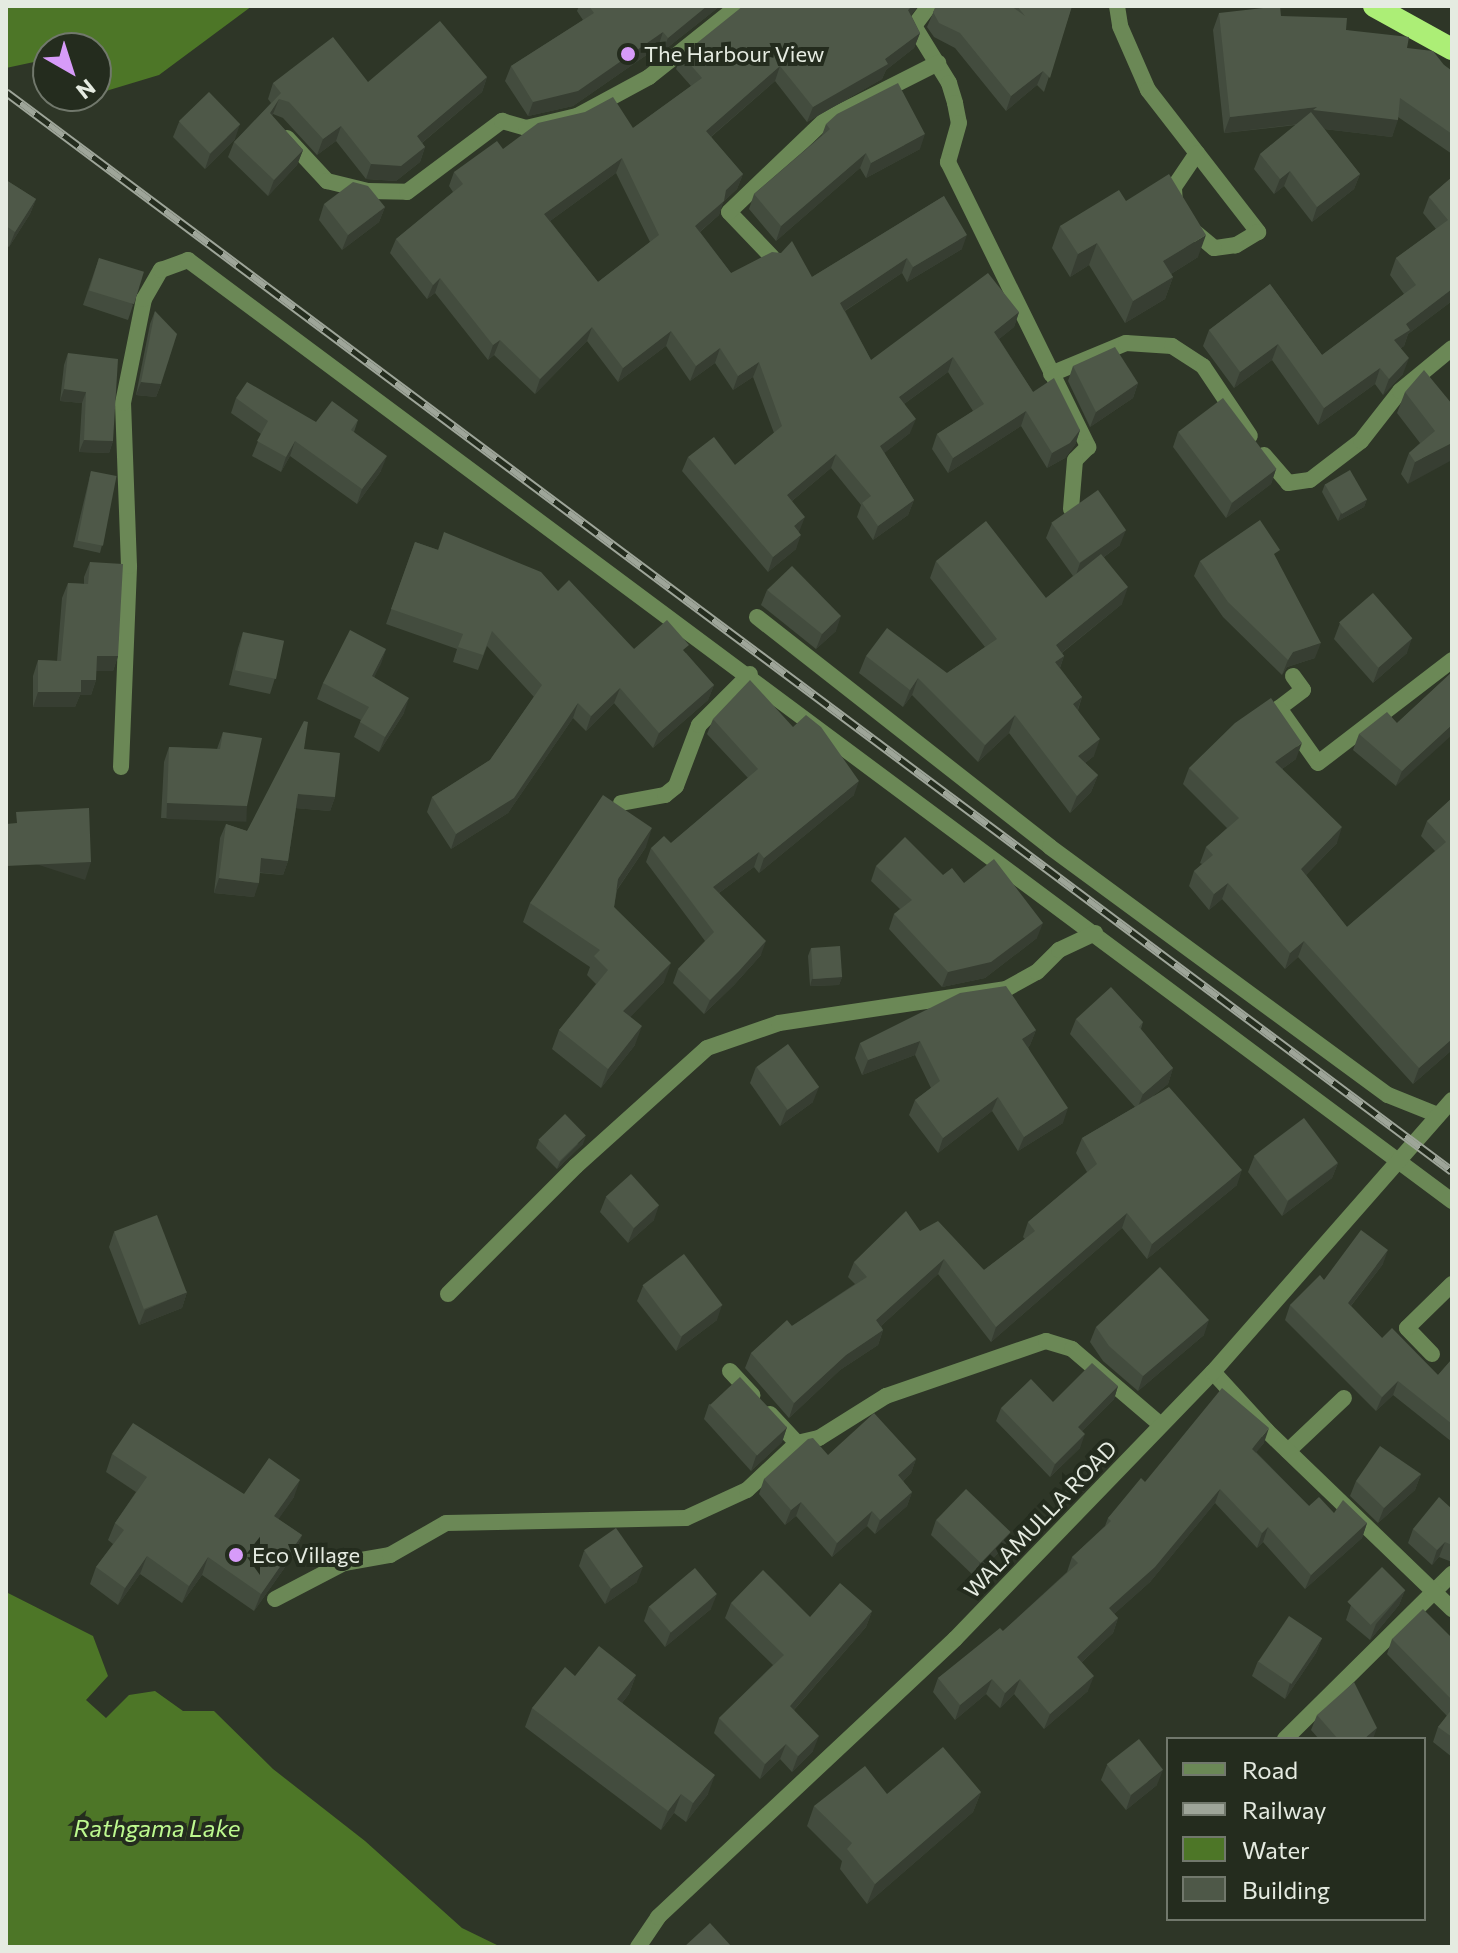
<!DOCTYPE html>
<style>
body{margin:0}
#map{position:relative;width:1458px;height:1953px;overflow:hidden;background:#2e3627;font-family:Commissioner,sans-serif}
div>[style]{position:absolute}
.water>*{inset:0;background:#4d7627}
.service>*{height:16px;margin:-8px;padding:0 8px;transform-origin:8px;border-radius:8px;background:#6b8856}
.minor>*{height:16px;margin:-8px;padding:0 8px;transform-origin:8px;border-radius:8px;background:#6b8856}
.trunk>*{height:22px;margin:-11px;padding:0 11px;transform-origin:11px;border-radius:11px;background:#acee76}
.rail>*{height:9px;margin-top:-4.5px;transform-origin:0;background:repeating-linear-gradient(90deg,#242c1e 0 18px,#9ea599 0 36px);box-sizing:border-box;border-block:2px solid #9ea599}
.wall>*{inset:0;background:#434c3e}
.shaded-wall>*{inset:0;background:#373e32;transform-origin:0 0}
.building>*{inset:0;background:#4e5848;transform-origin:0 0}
.dots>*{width:22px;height:22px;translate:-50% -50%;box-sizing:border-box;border:4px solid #242c1e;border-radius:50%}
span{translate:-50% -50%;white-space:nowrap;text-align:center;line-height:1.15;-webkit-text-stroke:8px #242c1e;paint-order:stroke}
.poi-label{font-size:22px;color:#e5ebe1}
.left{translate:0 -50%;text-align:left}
.street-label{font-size:22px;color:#e5ebe1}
.water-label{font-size:24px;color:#bdf98f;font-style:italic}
.frame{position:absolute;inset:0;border:8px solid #e5ebe1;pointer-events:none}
.legend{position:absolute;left:1166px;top:1737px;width:260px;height:184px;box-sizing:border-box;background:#242c1e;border:2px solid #71786c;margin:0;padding:10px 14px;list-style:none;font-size:24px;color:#e5ebe1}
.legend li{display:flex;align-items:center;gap:16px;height:40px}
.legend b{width:40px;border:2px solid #71786c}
.north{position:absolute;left:32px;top:32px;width:80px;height:80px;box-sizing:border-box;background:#242c1e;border:2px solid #71786c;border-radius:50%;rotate:141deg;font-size:22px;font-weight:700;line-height:32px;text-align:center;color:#e5ebe1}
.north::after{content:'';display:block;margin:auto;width:28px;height:36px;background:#d79bf9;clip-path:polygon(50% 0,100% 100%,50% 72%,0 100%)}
</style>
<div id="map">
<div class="water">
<div style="clip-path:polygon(6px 6px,252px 6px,159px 75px,96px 94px,96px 48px,48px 48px,48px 59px,6px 68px)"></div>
<div style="clip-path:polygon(6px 1592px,93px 1636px,108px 1676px,86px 1700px,106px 1718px,129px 1695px,155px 1691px,183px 1711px,214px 1711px,273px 1769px,365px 1841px,462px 1928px,501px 1947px,6px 1947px)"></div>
</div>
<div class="service">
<div style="left:1117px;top:6px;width:20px;rotate:81deg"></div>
<div style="left:1120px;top:26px;width:70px;rotate:66.4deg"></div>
<div style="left:1148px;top:90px;width:180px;rotate:52.2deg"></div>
<div style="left:1258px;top:232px;width:26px;rotate:149deg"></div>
<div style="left:1236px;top:245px;width:22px;rotate:172deg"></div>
<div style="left:1214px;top:248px;width:33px;rotate:-140deg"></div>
<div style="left:1175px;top:203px;width:16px;rotate:-94deg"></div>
<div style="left:1174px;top:187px;width:41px;rotate:-55.9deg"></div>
<div style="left:1293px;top:676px;width:17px;rotate:54deg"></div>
<div style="left:1303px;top:690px;width:30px;rotate:143deg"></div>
<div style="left:1279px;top:708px;width:67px;rotate:54.7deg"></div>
<div style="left:621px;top:803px;width:45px;rotate:-10.3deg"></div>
<div style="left:665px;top:795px;width:14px;rotate:-39deg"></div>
<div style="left:676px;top:786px;width:65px;rotate:-69.3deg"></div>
<div style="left:699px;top:725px;width:72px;rotate:-45deg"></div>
<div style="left:1432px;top:1354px;width:36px;rotate:-134deg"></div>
<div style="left:1407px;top:1328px;width:63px;rotate:-44.4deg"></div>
<div style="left:1288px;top:1451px;width:77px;rotate:-43.4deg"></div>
<div style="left:275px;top:1599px;width:78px;rotate:-27.6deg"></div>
<div style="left:344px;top:1563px;width:47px;rotate:-9.9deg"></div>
<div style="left:390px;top:1555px;width:64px;rotate:-29.7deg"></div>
<div style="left:446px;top:1523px;width:240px;rotate:-1.2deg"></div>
<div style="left:686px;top:1518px;width:67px;rotate:-24.7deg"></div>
<div style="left:747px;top:1490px;width:69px;rotate:-43.2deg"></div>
<div style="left:1285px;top:1739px;width:235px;rotate:-44.7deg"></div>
</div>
<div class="minor">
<div style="left:929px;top:6px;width:25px;rotate:127deg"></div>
<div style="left:914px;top:26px;width:67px;rotate:58.4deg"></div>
<div style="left:949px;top:83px;width:21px;rotate:73deg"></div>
<div style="left:955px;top:103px;width:20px;rotate:79deg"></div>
<div style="left:959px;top:123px;width:41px;rotate:105.8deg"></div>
<div style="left:948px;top:162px;width:318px;rotate:63.8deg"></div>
<div style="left:1088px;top:447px;width:18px;rotate:135deg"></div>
<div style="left:1075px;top:460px;width:49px;rotate:94.7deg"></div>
<div style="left:287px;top:138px;width:59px;rotate:47.1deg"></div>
<div style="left:327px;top:181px;width:42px;rotate:13.7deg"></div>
<div style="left:368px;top:191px;width:39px;rotate:1deg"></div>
<div style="left:407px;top:192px;width:119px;rotate:-36.8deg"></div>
<div style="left:502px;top:121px;width:25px;rotate:16deg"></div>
<div style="left:526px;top:128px;width:52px;rotate:-13.2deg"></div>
<div style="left:577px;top:116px;width:82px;rotate:-28.4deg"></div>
<div style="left:649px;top:77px;width:114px;rotate:-38.6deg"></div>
<div style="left:772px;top:257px;width:62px;rotate:-133.7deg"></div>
<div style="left:729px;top:212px;width:133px;rotate:-43.8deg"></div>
<div style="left:825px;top:120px;width:127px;rotate:-26.8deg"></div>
<div style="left:1051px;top:374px;width:81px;rotate:-22.5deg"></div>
<div style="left:1126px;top:343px;width:46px;rotate:3.7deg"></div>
<div style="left:1172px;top:346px;width:37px;rotate:33deg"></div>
<div style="left:1203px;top:366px;width:84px;rotate:56.1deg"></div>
<div style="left:1264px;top:455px;width:37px;rotate:49deg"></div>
<div style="left:1288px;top:483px;width:22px;rotate:-8deg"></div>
<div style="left:1310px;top:480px;width:64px;rotate:-37.4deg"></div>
<div style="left:1361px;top:441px;width:63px;rotate:-52deg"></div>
<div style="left:1400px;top:391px;width:67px;rotate:-39.6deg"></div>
<div style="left:757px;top:617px;width:372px;rotate:38.1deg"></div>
<div style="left:1050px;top:847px;width:419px;rotate:36.3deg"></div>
<div style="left:1388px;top:1095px;width:54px;rotate:21.8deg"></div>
<div style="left:1318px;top:763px;width:169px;rotate:-37.5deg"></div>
<div style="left:121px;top:767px;width:201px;rotate:-87.7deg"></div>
<div style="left:129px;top:566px;width:163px;rotate:-92.1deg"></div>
<div style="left:123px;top:403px;width:106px;rotate:-78.6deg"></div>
<div style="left:144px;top:299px;width:34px;rotate:-60deg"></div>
<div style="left:161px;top:270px;width:29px;rotate:-20deg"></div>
<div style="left:188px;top:260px;width:1576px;rotate:36.67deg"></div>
<div style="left:448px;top:1294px;width:181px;rotate:-45deg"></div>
<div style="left:576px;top:1166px;width:176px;rotate:-42deg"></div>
<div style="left:707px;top:1048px;width:76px;rotate:-19.1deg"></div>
<div style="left:779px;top:1023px;width:230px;rotate:-8.5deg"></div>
<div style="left:1006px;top:989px;width:35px;rotate:-29deg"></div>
<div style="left:1037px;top:972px;width:31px;rotate:-45deg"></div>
<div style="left:1059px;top:950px;width:40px;rotate:-25deg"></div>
<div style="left:730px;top:1371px;width:33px;rotate:47deg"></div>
<div style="left:1213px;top:1372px;width:80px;rotate:47.5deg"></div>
<div style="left:1267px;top:1431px;width:257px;rotate:43.9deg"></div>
<div style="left:770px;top:1414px;width:40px;rotate:47deg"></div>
<div style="left:797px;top:1443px;width:23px;rotate:-13deg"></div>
<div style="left:819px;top:1438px;width:79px;rotate:-32.1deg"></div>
<div style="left:886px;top:1396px;width:169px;rotate:-19deg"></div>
<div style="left:1046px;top:1341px;width:27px;rotate:17deg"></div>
<div style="left:1072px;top:1349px;width:117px;rotate:40.5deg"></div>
<div style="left:638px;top:1947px;width:36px;rotate:-56deg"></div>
<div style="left:658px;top:1917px;width:407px;rotate:-43.1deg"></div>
<div style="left:955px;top:1639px;width:371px;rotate:-46deg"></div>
<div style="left:1213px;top:1372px;width:362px;rotate:-48.7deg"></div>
</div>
<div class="trunk">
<div style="left:1374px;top:6px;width:89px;rotate:28.9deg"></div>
</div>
<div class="rail">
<div style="left:6px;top:92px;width:1804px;rotate:36.73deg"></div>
</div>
<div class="wall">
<div style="clip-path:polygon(579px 6px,720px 6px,662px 52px,658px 47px,573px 106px,528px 116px,505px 81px,511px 66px,583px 20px,577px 11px)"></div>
<div style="clip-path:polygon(evenodd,918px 6px,911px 15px,920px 33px,914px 48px,886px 70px,882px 79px,807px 122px,775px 81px,711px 137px,743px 174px,737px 189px,723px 202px,719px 215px,700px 232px,731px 273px,812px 277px,944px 196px,962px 249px,907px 282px,902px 273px,845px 311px,871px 360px,1019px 312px,1014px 327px,999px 339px,1033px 392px,1080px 430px,1075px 445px,1065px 458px,1047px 468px,1021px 426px,948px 473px,932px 449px,937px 434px,973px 411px,948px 372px,904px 404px,910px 433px,884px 453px,914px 500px,908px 515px,873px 540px,857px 517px,861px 505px,831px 468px,792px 501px,799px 532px,796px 549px,768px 572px,682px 471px,688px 457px,735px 465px,774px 433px,753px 377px,733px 390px,715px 363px,690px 381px,666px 346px,618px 382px,587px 341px,535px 394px,494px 355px,488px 360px,435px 293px,427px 299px,390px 253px,396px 239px,453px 192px,449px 186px,454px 172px,503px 149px,633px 128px,691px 86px,676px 69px,682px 55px,918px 6px,616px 173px,650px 242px,598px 282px,550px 221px,616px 173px)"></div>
<div style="clip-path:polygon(936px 6px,1072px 6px,1044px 92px,1037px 85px,1006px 111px,955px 48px,934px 37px,927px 27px)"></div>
<div style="clip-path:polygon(1219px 13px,1281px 16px,1346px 30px,1407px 48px,1444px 65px,1452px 71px,1452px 154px,1398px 117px,1392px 137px,1324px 129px,1360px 174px,1354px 189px,1312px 222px,1284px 186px,1274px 194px,1254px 169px,1260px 154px,1296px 125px,1224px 133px,1213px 30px)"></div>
<div style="clip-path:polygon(487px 77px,482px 92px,422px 143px,425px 147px,420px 162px,396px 181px,366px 179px,336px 141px,317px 155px,283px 118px,273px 114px,272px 116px,303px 150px,297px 165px,268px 196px,228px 157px,234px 142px,271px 103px,268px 99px,273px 83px,368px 82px)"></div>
<div style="clip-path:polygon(179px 122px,235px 139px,205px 169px,173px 137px)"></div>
<div style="clip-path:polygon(826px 124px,920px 149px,866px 178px,860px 168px,776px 241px,749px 209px,754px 194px,822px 135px)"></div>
<div style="clip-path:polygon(1452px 177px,1452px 301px,1408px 334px,1404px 346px,1401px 348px,1403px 374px,1383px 395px,1375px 384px,1318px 425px,1272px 360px,1234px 388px,1203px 346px,1209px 330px,1270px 284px,1322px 355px,1404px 294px,1390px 275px,1396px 258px,1436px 229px,1423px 213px,1429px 197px)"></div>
<div style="clip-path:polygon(6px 180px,36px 199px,30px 214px,9px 247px,6px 245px)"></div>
<div style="clip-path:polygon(1126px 201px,1198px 257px,1171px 274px,1173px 277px,1165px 299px,1125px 323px,1089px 265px,1070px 277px,1052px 248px,1060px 226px)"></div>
<div style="clip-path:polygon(324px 204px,385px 207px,379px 222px,342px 250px,319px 220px)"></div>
<div style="clip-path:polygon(99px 258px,133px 305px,128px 320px,83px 305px)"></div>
<div style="clip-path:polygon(155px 311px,161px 384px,156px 397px,136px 395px,150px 324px)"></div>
<div style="clip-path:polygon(68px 353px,113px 441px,109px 453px,79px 452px,82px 403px,60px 401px,64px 365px)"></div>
<div style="clip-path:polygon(1073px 366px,1138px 383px,1133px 398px,1090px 427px,1068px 381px)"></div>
<div style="clip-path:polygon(1405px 392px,1452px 404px,1408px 484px,1401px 474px,1409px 453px,1420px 443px,1397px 413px)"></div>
<div style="clip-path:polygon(236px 398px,316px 422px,358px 420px,354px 432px,381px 471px,357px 504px,290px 456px,281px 472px,252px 456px,261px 434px,231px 413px)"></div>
<div style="clip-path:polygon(1178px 432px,1276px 469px,1271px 484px,1226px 518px,1173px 447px)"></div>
<div style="clip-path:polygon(91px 471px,102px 545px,100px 553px,73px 547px)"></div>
<div style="clip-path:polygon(1325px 484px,1367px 499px,1364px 507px,1338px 521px,1322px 492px)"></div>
<div style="clip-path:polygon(1052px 523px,1120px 545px,1104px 557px,1122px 604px,1062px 653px,1064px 656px,1060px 668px,1082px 697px,1078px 710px,1094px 756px,1085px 763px,1098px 775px,1091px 792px,1070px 813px,1009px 733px,978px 762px,912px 695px,903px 707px,859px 673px,866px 656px,947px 673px,985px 647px,930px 578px,936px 561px,1046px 598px,1073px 576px,1046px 538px)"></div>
<div style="clip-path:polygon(415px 542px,558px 591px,634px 649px,686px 653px,714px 685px,708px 700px,653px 748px,614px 703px,586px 731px,573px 718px,508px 813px,451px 849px,427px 812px,432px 797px,490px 760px,534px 697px,487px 646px,478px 670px,453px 662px,457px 649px,386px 624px)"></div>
<div style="clip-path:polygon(1277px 560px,1315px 658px,1287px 667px,1282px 675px,1223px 617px,1194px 576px,1200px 561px)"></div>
<div style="clip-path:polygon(90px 562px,118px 656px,113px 671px,96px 671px,96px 680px,91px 695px,80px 695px,75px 707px,33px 707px,33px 676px,38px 660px,57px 661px,62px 598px,68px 583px,84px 584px,84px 577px)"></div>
<div style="clip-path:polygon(767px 590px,836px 631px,816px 649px,761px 605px)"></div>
<div style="clip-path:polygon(1340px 623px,1407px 653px,1373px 683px,1334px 639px)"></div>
<div style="clip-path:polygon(243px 632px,275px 678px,270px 694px,229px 685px,238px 648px)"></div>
<div style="clip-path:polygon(386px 649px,374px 677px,404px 713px,379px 752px,354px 737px,361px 720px,317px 699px,323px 683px)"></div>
<div style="clip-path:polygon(1452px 672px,1396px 786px,1353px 750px,1359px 734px,1397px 723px)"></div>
<div style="clip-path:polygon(713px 719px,854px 795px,759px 873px,754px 867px,719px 893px,761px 955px,734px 985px,704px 1014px,673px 983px,678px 969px,705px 941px,646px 862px,651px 848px,671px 843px,748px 778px,707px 734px)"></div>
<div style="clip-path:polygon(223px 732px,247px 806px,242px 821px,161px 818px,164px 762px,169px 747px,217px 749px)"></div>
<div style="clip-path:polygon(304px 749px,335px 797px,330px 811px,296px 808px,288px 861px,283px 875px,260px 873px,254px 897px,214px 893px,220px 838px,226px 824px,247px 831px)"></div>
<div style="clip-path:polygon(1296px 759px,1282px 769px,1337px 843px,1306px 875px,1347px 927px,1435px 851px,1421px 836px,1427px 821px,1452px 798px,1452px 1050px,1413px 1084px,1298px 957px,1285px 969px,1222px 899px,1209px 910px,1189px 886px,1194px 871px,1202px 864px,1200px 863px,1206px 847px,1227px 828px,1183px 784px,1189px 768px)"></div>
<div style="clip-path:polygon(646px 847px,617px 890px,614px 907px,664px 982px,630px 1017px,635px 1045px,601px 1088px,552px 1049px,559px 1030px,596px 984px,587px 975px,590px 967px,523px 922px,530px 903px)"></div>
<div style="clip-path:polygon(876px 866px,943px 875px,964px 883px,1037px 938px,985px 978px,942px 987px,889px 929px,894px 914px,900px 909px,871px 881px)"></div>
<div style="clip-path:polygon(811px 948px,842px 977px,839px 985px,810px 986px,808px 956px)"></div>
<div style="clip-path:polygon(1076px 1019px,1143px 1022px,1141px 1029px,1173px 1068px,1168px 1084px,1153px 1096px,1237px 1185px,1147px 1259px,1122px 1228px,991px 1342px,938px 1274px,881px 1326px,883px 1330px,878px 1345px,840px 1370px,789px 1418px,745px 1368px,751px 1353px,855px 1284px,848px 1277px,854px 1262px,920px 1231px,984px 1270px,1025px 1239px,1023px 1237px,1028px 1222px,1087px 1172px,1076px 1153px,1082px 1138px,1135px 1107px,1070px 1034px)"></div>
<div style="clip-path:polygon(1036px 1030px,1030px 1045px,1028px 1047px,1063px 1123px,1018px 1151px,992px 1111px,938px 1153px,909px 1115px,915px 1100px,931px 1088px,915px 1055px,862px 1075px,855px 1058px,860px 1043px)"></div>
<div style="clip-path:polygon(756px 1067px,813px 1102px,780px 1126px,750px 1083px)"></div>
<div style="clip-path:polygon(539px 1140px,583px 1144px,557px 1169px,536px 1148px)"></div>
<div style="clip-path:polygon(1254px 1157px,1338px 1163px,1332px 1178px,1282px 1216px,1248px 1172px)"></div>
<div style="clip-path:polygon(606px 1197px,654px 1220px,628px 1243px,600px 1212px)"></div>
<div style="clip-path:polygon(114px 1232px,187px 1292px,182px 1308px,139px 1325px,109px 1247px)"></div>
<div style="clip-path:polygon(1383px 1264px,1351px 1306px,1382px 1338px,1438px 1375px,1452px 1359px,1452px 1442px,1393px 1395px,1376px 1411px,1285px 1320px,1290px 1305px,1324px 1280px)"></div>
<div style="clip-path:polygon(643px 1286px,717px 1320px,676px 1351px,637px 1301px)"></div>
<div style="clip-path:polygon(1096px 1327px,1204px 1335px,1138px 1391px,1103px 1361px,1090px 1342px)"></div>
<div style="clip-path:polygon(1118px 1386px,1114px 1399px,1082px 1431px,1080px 1448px,1050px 1477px,996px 1421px,1001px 1408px,1053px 1402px)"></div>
<div style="clip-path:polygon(709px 1404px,787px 1427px,782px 1442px,751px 1471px,704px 1419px)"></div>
<div style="clip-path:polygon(1264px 1443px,1256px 1452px,1309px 1506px,1367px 1523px,1362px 1538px,1305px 1589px,1263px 1542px,1257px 1548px,1215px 1503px,1150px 1582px,1114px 1614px,1118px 1618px,1113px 1633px,1082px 1662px,1088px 1691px,1044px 1729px,1014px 1694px,1000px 1708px,986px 1694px,955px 1720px,933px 1692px,938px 1678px,1003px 1631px,1067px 1572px,1072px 1557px,1105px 1526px,1108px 1518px,1145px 1482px)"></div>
<div style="clip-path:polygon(112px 1454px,244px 1494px,294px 1497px,278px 1519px,302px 1535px,295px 1553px,254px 1611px,202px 1575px,182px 1603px,140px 1574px,118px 1605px,90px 1584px,96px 1567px,113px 1544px,108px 1540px,115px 1523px,136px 1492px,106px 1472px)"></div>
<div style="clip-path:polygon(828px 1455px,916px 1459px,911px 1473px,903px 1481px,912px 1492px,907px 1506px,875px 1534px,867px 1526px,832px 1557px,796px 1516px,785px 1525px,759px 1494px,764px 1479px)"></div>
<div style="clip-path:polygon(1421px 1474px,1415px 1490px,1378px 1523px,1350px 1496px,1356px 1481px)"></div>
<div style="clip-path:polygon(1452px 1509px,1452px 1562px,1439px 1557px,1432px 1565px,1408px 1543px,1413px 1529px)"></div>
<div style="clip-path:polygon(936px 1520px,1010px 1532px,1004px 1547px,975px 1577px,931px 1535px)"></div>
<div style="clip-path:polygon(584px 1551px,637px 1582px,605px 1604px,579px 1566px)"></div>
<div style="clip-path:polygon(1405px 1590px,1399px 1605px,1370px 1640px,1346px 1620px,1351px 1605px)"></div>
<div style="clip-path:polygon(731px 1603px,810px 1617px,872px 1611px,866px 1627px,794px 1710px,813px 1751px,792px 1772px,780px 1759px,760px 1779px,714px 1733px,719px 1718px,773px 1665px,725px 1618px)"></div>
<div style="clip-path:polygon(649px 1606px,711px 1609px,665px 1647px,644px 1621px)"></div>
<div style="clip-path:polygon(1322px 1638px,1316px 1653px,1285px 1699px,1252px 1676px,1258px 1661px)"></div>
<div style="clip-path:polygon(1452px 1638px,1452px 1757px,1433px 1742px,1438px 1727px,1447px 1716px,1387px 1654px,1392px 1639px)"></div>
<div style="clip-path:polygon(636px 1675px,629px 1694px,622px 1703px,708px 1794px,686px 1822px,674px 1813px,661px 1830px,525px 1727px,532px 1708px,575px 1676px)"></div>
<div style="clip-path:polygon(1317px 1715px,1373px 1739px,1319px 1739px,1311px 1730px)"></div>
<div style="clip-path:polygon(1107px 1765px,1157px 1785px,1126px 1810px,1101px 1780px)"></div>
<div style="clip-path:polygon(981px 1792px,973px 1812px,867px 1904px,840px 1869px,842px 1861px,807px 1826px,814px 1806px,887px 1794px)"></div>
</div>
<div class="shaded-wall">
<div style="clip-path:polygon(707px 6px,720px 6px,662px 52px,668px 38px)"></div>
<div style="clip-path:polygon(912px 6px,918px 6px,903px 25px,908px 10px)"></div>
<div style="clip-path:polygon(663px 32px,658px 47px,573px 106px,528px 116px,533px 102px)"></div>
<div style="clip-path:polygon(920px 33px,914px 48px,886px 70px,882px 79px,807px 122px,813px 107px,885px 59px)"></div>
<div style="clip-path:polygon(780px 66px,775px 81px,700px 146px,706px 131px)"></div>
<div style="clip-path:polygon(1043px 71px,1037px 85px,1006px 111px,1011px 96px)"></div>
<div style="clip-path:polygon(487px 77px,482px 92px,412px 151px,417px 136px)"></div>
<div style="clip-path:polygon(279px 99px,273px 114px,265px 128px,270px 113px)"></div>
<div style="clip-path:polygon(1317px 107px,1398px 120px,1392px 137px,1307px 127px,1308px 123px,1224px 133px,1230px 117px)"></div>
<div style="clip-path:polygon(240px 124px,235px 139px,205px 169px,210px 154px)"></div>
<div style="clip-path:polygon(341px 126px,336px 141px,317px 155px,323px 139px)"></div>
<div style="clip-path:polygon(925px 134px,920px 149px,866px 178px,871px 163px)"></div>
<div style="clip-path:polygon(425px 147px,420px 162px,396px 181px,366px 179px,371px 164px)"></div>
<div style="clip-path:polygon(303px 150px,297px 165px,268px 196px,274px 180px)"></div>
<div style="clip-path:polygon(866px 153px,860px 168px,776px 241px,781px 226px)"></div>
<div style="clip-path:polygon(622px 158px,616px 173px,539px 229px,544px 214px)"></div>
<div style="clip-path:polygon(1290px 171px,1284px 186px,1274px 194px,1280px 179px)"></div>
<div style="clip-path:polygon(743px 174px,737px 189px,723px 202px,719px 215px,690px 240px,695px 226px,726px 190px)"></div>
<div style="clip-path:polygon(1360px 174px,1354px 189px,1312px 222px,1317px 207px)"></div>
<div style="clip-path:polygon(36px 199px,30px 214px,9px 247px,15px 232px)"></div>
<div style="clip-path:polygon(385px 207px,379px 222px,342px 250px,348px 235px)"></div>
<div style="clip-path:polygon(967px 235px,962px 249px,907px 282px,913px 267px)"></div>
<div style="clip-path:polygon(1206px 235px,1198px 257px,1155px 284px,1163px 261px)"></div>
<div style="clip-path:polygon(1097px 243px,1089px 265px,1070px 277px,1078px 254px)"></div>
<div style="clip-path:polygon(907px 258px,902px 273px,835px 317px,840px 303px)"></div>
<div style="clip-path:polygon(1173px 277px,1165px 299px,1125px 323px,1133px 301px)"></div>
<div style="clip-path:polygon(440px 278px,435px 293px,427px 299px,433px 285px)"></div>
<div style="clip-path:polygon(1452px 289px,1452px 301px,1408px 334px,1404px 346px,1388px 356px,1394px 340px,1406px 324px)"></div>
<div style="clip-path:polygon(1019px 312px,1014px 327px,989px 347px,994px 332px)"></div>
<div style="clip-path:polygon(592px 327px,587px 341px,535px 394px,540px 379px)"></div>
<div style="clip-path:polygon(671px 331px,666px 346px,618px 382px,623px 368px)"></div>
<div style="clip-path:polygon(500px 340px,494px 355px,488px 360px,493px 345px)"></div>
<div style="clip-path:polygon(1278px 344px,1272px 360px,1234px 388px,1240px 372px)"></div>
<div style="clip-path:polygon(720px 348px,715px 363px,690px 381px,696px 366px)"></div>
<div style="clip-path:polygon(953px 357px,948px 372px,894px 411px,899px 397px)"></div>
<div style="clip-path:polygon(1409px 358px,1403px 374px,1383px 395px,1389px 379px)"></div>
<div style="clip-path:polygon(759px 362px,753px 377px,733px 390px,738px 376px)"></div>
<div style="clip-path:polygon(1380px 368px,1375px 384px,1318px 425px,1324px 408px)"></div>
<div style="clip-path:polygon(141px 382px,161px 384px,156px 397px,136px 395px)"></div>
<div style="clip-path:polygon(1138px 383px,1133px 398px,1090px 427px,1096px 412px)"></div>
<div style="clip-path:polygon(64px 389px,86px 392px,82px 403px,60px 401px)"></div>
<div style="clip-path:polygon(1026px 411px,1021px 426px,948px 473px,953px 458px)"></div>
<div style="clip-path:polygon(916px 419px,910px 433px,874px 461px,880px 446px)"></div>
<div style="clip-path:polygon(1080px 430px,1075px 445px,1065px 458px,1047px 468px,1052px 453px)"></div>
<div style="clip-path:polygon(84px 440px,113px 441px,109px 453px,79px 452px)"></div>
<div style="clip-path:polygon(295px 441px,290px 456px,281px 472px,286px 457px)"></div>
<div style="clip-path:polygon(1452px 443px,1452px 460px,1408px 484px,1415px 462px)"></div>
<div style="clip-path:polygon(836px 454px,831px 468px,781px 510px,787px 495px)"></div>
<div style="clip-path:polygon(387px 456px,381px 471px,357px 504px,362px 489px)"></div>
<div style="clip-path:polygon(1276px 469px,1271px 484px,1226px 518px,1232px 503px)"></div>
<div style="clip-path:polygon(1367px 499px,1364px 507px,1338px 521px,1341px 513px)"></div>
<div style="clip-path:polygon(914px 500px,908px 515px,873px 540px,878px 526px)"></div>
<div style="clip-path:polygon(805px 517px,799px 532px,794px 526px)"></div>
<div style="clip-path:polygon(1126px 530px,1120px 545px,1075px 578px,1080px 563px)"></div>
<div style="clip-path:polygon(801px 535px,796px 549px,768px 572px,773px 557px)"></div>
<div style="clip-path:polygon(1128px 587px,1122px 604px,1050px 662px,1056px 645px)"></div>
<div style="clip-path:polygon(841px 616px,836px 631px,816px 649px,822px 634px)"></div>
<div style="clip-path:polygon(1412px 638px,1407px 653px,1373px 683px,1379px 667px)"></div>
<div style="clip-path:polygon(1321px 643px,1315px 658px,1287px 667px,1282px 675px,1288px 660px,1293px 652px)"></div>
<div style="clip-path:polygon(386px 649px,381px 664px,367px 691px,372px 676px)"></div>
<div style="clip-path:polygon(97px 656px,118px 656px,113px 671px,91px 671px)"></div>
<div style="clip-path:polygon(1064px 656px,1058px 673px,1055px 662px)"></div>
<div style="clip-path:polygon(918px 678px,912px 695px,903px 707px,910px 690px)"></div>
<div style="clip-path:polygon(81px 680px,96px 680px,91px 695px,80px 695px,75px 707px,33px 707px,38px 692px)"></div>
<div style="clip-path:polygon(714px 685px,708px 700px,653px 748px,659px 733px)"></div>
<div style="clip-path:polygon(620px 688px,614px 703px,586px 731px,591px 716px)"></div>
<div style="clip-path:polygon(1082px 697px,1076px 714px,1073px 704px)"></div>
<div style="clip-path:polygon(409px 698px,404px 713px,379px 752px,385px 737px)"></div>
<div style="clip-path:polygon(578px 703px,573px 718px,508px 813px,451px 849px,456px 834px)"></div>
<div style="clip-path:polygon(1015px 715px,1009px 733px,978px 762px,985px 745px)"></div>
<div style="clip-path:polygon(1452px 725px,1452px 735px,1396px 786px,1402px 771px)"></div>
<div style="clip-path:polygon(1100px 739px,1094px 756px,1072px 773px,1078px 756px)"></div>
<div style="clip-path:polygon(1302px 743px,1296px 759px,1269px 778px,1275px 762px)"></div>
<div style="clip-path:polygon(1098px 775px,1091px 792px,1070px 813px,1077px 796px)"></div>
<div style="clip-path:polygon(859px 781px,854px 795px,759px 873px,764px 858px)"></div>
<div style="clip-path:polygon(298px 794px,335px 797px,330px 811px,293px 808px)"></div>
<div style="left:167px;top:803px;width:80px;height:16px;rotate:2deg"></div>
<div style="clip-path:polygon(1342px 827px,1337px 843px,1296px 885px,1301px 869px)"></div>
<div style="clip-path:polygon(652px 828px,646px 847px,611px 898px,618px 879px)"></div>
<div style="clip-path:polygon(759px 852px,754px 867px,708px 901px,713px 887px)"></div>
<div style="clip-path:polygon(261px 858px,288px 861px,283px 875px,256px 872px)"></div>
<div style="left:91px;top:862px;width:19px;height:85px;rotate:108deg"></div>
<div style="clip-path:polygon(219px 878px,259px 883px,254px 897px,214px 893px)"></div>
<div style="clip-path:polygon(1228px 883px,1222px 899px,1209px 910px,1214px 894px)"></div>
<div style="clip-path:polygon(1043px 923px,1037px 938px,985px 978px,942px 987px,948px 972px)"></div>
<div style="clip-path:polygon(766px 941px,761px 955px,734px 985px,704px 1014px,710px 1000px)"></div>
<div style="clip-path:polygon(1304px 941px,1298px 957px,1285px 969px,1290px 953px)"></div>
<div style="clip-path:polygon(671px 963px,664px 982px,617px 1031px,623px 1011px)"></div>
<div style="clip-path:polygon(842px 977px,839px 985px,810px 986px,812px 979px)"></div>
<div style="clip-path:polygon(642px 1026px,635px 1045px,601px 1088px,608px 1069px)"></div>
<div style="clip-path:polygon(1036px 1030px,1030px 1045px,1017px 1054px,1022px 1039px)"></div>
<div style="clip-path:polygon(1452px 1039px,1452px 1050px,1413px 1084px,1419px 1068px)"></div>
<div style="clip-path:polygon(920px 1041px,915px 1055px,862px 1075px,868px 1060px)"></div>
<div style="clip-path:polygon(1173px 1068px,1168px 1084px,1137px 1109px,1143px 1094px)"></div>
<div style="clip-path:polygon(819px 1087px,813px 1102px,780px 1126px,786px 1111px)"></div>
<div style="clip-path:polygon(998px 1097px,992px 1111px,938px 1153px,943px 1138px)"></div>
<div style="clip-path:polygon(1068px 1108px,1063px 1123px,1018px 1151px,1024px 1137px)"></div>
<div style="clip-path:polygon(586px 1136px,583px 1144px,557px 1169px,560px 1162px)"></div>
<div style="clip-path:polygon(1338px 1163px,1332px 1178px,1282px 1216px,1288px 1201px)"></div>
<div style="clip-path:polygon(1242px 1170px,1237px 1185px,1147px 1259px,1152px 1244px)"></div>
<div style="clip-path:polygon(659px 1205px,654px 1220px,628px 1243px,634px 1228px)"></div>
<div style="clip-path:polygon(1127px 1213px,1122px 1228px,991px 1342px,996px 1327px)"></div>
<div style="clip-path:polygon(1388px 1250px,1383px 1264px,1342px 1317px,1348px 1303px)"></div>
<div style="clip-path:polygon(944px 1259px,938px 1274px,871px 1335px,876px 1320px)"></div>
<div style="clip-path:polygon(187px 1292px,182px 1308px,139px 1325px,145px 1310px)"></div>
<div style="clip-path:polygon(722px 1305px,717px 1320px,676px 1351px,682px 1336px)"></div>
<div style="clip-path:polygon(1209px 1320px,1204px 1335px,1138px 1391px,1143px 1376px)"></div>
<div style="clip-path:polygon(883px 1330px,878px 1345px,840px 1370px,789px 1418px,794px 1403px,846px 1355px)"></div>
<div style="clip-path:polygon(1398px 1381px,1393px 1395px,1376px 1411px,1382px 1397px)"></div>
<div style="clip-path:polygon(1118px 1386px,1114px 1399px,1073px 1440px,1078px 1427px)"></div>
<div style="clip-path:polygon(787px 1427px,782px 1442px,751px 1471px,756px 1456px)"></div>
<div style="clip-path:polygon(1269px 1428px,1264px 1443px,1247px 1463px,1252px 1449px)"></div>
<div style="clip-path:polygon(1085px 1434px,1080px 1448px,1050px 1477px,1055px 1464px)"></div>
<div style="clip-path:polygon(916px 1459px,911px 1473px,893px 1490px,898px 1475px)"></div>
<div style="clip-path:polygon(1421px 1474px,1415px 1490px,1378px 1523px,1384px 1508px)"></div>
<div style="clip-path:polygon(300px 1480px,294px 1497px,268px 1534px,274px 1516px)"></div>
<div style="clip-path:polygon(1220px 1489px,1215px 1503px,1150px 1582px,1104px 1623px,1109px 1608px)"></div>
<div style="clip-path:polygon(912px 1492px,907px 1506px,875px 1534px,880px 1520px)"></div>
<div style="clip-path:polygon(801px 1502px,796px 1516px,785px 1525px,791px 1510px)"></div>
<div style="clip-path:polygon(872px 1511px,867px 1526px,832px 1557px,837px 1543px)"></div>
<div style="clip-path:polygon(1367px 1523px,1362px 1538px,1305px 1589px,1311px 1575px)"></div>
<div style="clip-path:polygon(1268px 1527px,1263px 1542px,1257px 1548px,1262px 1533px)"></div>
<div style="clip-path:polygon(1010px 1532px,1004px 1547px,975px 1577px,980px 1562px)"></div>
<div style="clip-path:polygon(302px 1535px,295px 1553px,254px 1611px,261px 1594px)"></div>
<div style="clip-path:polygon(1445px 1542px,1439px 1557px,1432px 1565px,1437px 1550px)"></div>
<div style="clip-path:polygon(147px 1556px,140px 1574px,118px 1605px,125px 1588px)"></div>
<div style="clip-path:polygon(208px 1557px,202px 1575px,182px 1603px,189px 1586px)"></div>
<div style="clip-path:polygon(643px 1567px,637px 1582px,605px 1604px,611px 1589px)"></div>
<div style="clip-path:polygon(1405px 1590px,1399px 1605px,1370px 1640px,1376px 1624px)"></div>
<div style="clip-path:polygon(717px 1594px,711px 1609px,665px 1647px,671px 1631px)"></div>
<div style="clip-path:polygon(872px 1611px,866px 1627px,784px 1721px,790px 1706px)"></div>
<div style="clip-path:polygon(1118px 1618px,1113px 1633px,1072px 1671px,1077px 1657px)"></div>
<div style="clip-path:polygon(1322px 1638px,1316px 1653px,1285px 1699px,1290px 1683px)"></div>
<div style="clip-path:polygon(636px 1675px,629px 1694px,610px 1718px,617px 1699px)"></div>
<div style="clip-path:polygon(1094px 1676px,1088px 1691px,1044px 1729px,1050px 1714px)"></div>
<div style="clip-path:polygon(992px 1679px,986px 1694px,955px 1720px,960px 1705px)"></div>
<div style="clip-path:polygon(1020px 1679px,1014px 1694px,1000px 1708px,1005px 1693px)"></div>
<div style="clip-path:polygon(1377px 1728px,1373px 1739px,1364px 1739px)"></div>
<div style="clip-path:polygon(819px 1736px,813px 1751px,792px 1772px,798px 1756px)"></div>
<div style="clip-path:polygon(786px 1744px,780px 1759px,760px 1779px,765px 1764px)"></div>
<div style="clip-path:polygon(1163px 1770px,1157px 1785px,1126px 1810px,1131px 1795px)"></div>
<div style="clip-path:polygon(715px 1775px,708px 1794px,686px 1822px,693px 1803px)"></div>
<div style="clip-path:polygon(981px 1792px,973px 1812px,867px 1904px,875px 1884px)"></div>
<div style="clip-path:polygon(681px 1794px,674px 1813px,661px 1830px,668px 1811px)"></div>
</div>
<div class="building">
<div style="clip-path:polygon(589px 6px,707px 6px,668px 38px,663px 32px,578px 91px,533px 102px,511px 66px,594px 13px)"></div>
<div style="clip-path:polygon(evenodd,743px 6px,912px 6px,908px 10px,920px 33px,885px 59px,888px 64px,813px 107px,780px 66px,706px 131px,743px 174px,726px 190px,724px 201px,695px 226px,731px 273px,772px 252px,781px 253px,792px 241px,812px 277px,944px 196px,967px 235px,913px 267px,907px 258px,840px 303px,871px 360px,988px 273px,1019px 312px,994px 332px,1033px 392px,1054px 378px,1080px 430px,1070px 443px,1052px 453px,1026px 411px,953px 458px,937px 434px,984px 404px,953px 357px,899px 397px,916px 419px,880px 446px,914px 500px,878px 526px,862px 503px,871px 496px,836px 454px,787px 495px,805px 517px,794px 526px,801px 535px,773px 557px,688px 457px,714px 437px,735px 465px,782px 426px,759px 362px,738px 376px,720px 348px,696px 366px,671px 331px,623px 368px,592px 327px,540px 379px,500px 340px,493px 345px,440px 278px,433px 285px,396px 239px,463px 184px,454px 172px,497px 141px,503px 149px,538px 123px,585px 112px,613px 97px,633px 128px,702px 78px,682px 55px,743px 6px,622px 158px,659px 235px,598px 282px,544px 214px,622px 158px)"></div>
<div style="clip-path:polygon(936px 6px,1011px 6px,1025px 16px,1017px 6px,1072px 6px,1050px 78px,1043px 71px,1011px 96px,960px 33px,939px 23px,933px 12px)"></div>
<div style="clip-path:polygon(1280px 6px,1281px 16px,1347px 18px,1346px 30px,1409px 37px,1407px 48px,1433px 51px,1444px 65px,1452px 71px,1452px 134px,1400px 98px,1398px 120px,1313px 110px,1317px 107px,1230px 117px,1219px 13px)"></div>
<div style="clip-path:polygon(440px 21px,487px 77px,417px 136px,425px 147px,401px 166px,371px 164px,341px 126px,323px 139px,289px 102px,279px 99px,270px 113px,303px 150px,274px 180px,234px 142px,281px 93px,273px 83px,333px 37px,368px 82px)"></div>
<div style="clip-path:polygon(898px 83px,925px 134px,871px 163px,866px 153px,781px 226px,754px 194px,830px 129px,826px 124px,837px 114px)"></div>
<div style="left:209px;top:92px;width:45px;height:42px;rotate:46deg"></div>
<div style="clip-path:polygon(1311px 112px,1360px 174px,1317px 207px,1290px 171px,1280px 179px,1260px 154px)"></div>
<div style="clip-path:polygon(1169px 174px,1206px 235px,1163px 261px,1173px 277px,1133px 301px,1097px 243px,1078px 254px,1060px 226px,1119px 190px,1126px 201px)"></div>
<div style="clip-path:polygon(1452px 177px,1452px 289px,1406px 324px,1410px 330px,1394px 340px,1409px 358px,1389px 379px,1380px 368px,1324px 408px,1278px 344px,1240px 372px,1209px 330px,1270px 284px,1322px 355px,1416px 285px,1396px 258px,1448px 220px,1429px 197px)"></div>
<div style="clip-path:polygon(6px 180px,36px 199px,15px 232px,6px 226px)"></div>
<div style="clip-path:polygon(353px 182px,368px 186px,385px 207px,348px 235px,324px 204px)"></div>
<div style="left:99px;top:258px;width:47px;height:34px;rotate:17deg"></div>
<div style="clip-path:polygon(155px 311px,177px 334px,161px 384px,141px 382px)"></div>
<div style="clip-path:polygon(1115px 347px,1138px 383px,1096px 412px,1073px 366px)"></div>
<div style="clip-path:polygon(68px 353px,118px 359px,113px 441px,84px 440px,86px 392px,64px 389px)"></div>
<div style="clip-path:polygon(1424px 370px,1452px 404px,1452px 443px,1415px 462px,1409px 453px,1435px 431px,1405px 392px)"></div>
<div style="clip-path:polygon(247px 382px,316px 422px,332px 401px,358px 420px,351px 430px,387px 456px,362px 489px,295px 441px,286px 457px,257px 441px,268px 421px,236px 398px)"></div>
<div style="left:1223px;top:398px;width:89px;height:56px;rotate:53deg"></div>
<div style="left:1350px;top:470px;width:34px;height:29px;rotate:60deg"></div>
<div style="left:91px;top:471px;width:26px;height:71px;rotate:11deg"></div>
<div style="left:1098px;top:490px;width:49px;height:57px;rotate:55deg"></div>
<div style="clip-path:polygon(1260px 520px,1280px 550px,1274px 554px,1321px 643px,1293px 652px,1288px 660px,1228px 602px,1200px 561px)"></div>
<div style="clip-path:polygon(986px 521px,1046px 598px,1101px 554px,1128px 587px,1056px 645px,1064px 656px,1055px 662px,1082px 697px,1073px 704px,1100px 739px,1078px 756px,1098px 775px,1077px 796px,1015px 715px,985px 745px,918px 678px,910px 690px,866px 656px,887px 628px,947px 673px,997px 639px,936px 561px)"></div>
<div style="clip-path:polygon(444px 532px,541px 572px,558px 591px,569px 580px,634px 649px,667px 620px,689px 645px,683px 650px,714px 685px,659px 733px,620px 688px,591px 716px,578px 703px,514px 798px,456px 834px,432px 797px,490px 760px,542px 685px,492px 631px,483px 655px,458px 647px,463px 634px,391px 609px,415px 542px,438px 550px)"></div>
<div style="clip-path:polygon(90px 562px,123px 564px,118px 656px,97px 656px,96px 680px,81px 680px,81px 692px,38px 692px,38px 660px,61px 661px,68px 583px,88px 584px)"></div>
<div style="clip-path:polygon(792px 566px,841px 616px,822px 634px,767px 590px)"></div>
<div style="left:1373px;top:593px;width:60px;height:45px;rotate:49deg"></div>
<div style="clip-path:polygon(350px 630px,386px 649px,372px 676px,409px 698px,385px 737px,360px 722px,369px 707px,323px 683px)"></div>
<div style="left:243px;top:632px;width:42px;height:39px;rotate:12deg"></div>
<div style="clip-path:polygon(1452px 672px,1452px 725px,1402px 771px,1359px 734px,1387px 712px,1397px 723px)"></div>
<div style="clip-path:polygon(750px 680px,793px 727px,806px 715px,821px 727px,859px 781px,764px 858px,759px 852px,713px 887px,766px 941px,739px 971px,710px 1000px,678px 969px,714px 932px,651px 848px,664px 836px,671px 843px,758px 769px,713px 719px)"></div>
<div style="clip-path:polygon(1271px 698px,1302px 743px,1275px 762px,1342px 827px,1301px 869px,1347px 927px,1446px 842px,1427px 821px,1452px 798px,1452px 1039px,1419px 1068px,1304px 941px,1290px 953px,1228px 883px,1214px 894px,1194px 871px,1213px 855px,1206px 847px,1239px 818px,1189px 768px,1235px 723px)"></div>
<div style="clip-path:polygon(304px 721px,308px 722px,304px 749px,340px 753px,335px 797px,298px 794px,288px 861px,261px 858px,259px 883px,219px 878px,226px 824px,247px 831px)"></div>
<div style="clip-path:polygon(223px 732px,262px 738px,247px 806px,167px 803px,169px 747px,220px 749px)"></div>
<div style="clip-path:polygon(603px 795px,652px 828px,618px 879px,614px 907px,671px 963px,623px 1011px,642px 1026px,608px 1069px,559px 1030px,608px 970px,594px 956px,600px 950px,530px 903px)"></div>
<div style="clip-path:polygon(89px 808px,91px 862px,6px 866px,6px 824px,17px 823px,16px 812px)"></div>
<div style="clip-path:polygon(905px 837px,943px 875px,952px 868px,964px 883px,994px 859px,1043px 923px,991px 962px,948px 972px,894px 914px,912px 900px,876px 866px)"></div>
<div style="left:840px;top:946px;width:31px;height:29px;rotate:86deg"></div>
<div style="clip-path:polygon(1006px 986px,1036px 1030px,1022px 1039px,1068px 1108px,1024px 1137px,998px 1097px,943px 1138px,915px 1100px,940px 1081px,920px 1041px,868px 1060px,860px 1043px,960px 993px)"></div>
<div style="clip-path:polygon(1111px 987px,1143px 1022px,1139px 1027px,1173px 1068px,1143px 1094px,1076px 1019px)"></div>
<div style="left:788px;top:1044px;width:53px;height:39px;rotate:54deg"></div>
<div style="clip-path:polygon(1169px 1087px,1242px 1170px,1152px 1244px,1127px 1213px,996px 1327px,944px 1259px,876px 1320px,883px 1330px,846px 1355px,794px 1403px,751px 1353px,787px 1320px,792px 1326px,867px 1277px,854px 1262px,906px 1211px,920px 1231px,938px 1221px,984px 1270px,1035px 1231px,1028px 1222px,1097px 1164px,1082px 1138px)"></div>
<div style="left:565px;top:1114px;width:30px;height:37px;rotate:46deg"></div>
<div style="left:1304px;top:1118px;width:56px;height:63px;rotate:53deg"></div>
<div style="left:631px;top:1174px;width:42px;height:34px;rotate:48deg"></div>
<div style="left:157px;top:1215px;width:83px;height:46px;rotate:69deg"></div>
<div style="clip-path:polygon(1361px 1230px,1388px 1250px,1348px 1303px,1382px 1338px,1392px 1328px,1438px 1375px,1452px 1359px,1452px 1424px,1398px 1381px,1382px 1397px,1290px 1305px,1320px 1275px,1324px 1280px)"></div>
<div style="left:684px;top:1254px;width:64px;height:52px;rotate:53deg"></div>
<div style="clip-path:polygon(1160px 1267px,1209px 1320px,1143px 1376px,1109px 1346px,1096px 1327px)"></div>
<div style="clip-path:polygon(1092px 1363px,1118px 1386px,1078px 1427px,1085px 1434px,1055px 1464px,1001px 1408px,1031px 1379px,1053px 1402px)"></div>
<div style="left:740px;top:1377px;width:69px;height:41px;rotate:47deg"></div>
<div style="clip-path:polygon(1222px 1388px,1269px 1428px,1252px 1449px,1309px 1506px,1319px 1497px,1334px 1513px,1343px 1500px,1367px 1523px,1311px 1575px,1268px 1527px,1262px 1533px,1220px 1489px,1155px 1567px,1109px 1608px,1118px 1618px,1077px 1657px,1094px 1676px,1050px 1714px,1020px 1679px,1005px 1693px,992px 1679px,960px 1705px,938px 1678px,1000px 1628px,1003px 1631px,1078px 1563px,1072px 1557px,1111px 1521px,1108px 1518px,1141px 1478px,1145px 1482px)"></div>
<div style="clip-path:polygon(874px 1413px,916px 1459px,898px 1475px,912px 1492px,880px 1520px,872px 1511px,837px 1543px,801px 1502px,791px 1510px,764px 1479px,808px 1439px,813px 1438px,828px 1455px)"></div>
<div style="clip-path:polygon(133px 1423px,244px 1494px,269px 1458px,300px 1480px,274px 1516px,302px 1535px,261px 1594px,208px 1557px,189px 1586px,147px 1556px,125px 1588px,96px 1567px,124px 1530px,115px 1523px,147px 1477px,112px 1454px)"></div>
<div style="clip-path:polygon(1380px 1446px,1421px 1474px,1384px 1508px,1356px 1481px)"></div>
<div style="left:966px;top:1489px;width:62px;height:43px;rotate:44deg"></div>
<div style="clip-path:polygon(1439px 1497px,1452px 1509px,1452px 1545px,1445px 1542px,1437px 1550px,1413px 1529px)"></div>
<div style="left:616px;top:1528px;width:47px;height:39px;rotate:55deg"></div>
<div style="left:1382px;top:1567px;width:33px;height:49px;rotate:45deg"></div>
<div style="left:695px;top:1568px;width:34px;height:60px;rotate:50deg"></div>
<div style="clip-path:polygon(763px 1570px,810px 1617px,840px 1583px,872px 1611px,790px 1706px,819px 1736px,798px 1756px,786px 1744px,765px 1764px,719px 1718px,784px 1655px,731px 1603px)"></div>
<div style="clip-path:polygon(1423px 1609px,1452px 1638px,1452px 1700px,1392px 1639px)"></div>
<div style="left:1289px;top:1616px;width:40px;height:55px;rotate:34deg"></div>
<div style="clip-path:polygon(599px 1646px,636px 1675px,617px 1699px,715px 1775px,693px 1803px,681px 1794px,668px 1811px,532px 1708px,565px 1667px,575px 1676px)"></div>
<div style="clip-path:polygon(1354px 1682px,1377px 1728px,1364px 1739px,1338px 1739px,1317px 1715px)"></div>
<div style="clip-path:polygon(1452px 1709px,1452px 1737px,1438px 1727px)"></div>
<div style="left:1139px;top:1739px;width:39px;height:41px;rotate:52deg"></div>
<div style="clip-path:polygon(943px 1747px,981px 1792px,875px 1884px,847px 1849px,852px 1843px,814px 1806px,865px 1766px,887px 1794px)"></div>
<div style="clip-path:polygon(710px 1923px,732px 1947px,684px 1947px)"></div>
</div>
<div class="dots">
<div style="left:628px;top:54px;background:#d79bf9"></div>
<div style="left:236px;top:1555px;background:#d79bf9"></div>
</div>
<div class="poi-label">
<span class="left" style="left:644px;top:54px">The Harbour View</span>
<span class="left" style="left:252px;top:1555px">Eco Village</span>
</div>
<div class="street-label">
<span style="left:1040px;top:1519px;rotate:-46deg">WALAMULLA ROAD</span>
</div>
<div class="water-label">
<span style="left:157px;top:1828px">Rathgama Lake</span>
</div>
<div class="frame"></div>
<ul class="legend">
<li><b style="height:10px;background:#6b8856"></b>Road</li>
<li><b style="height:10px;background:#9ea599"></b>Railway</li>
<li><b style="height:22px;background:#4d7627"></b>Water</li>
<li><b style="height:22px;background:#4e5848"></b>Building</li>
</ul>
<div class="north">N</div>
</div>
